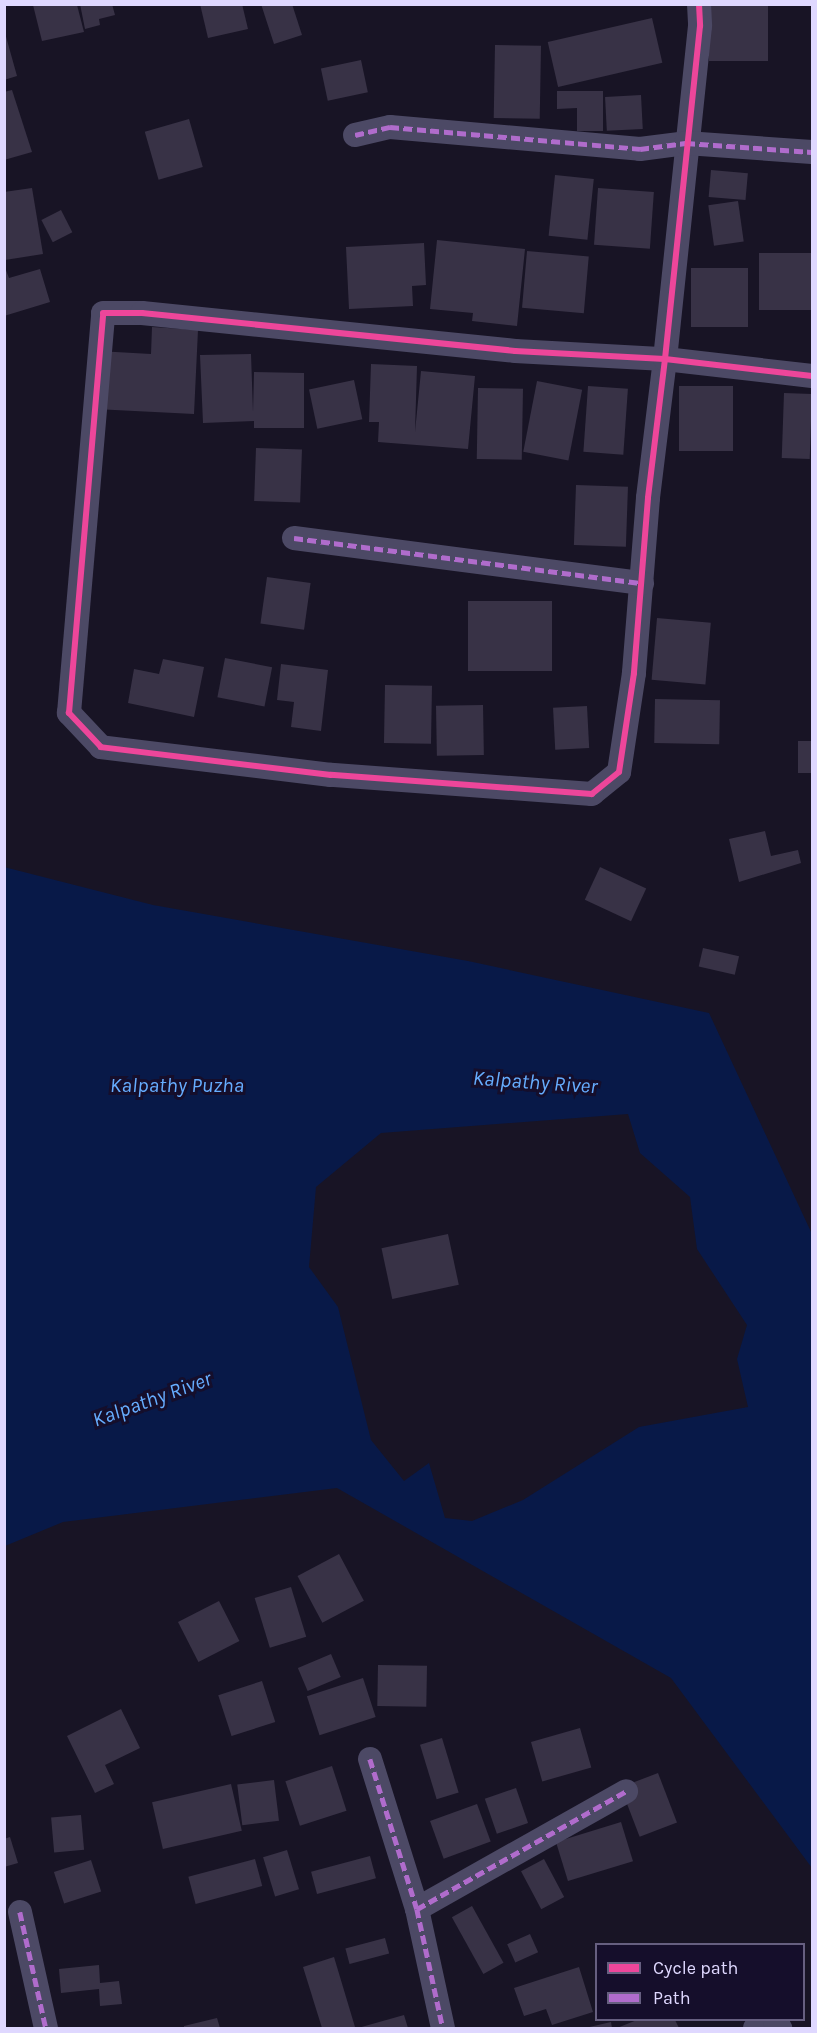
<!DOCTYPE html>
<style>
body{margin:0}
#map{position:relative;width:817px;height:2033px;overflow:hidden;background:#181425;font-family:Karla,sans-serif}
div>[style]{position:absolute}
.water>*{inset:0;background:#081948}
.building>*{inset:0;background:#383246;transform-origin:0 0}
.minor>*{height:24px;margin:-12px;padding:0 12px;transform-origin:12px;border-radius:12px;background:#4c4965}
.quiet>*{height:4.5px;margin-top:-2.25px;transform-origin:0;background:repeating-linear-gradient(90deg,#b06ccc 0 9px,transparent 0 13.5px)}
.cycleway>*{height:6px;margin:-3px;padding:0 3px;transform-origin:3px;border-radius:3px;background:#ed469a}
span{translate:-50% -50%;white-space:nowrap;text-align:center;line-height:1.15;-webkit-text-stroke:6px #150e2b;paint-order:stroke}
.water-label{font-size:21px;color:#66adff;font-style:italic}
.frame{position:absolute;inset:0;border:6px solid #dfd8ff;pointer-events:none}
.legend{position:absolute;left:595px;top:1943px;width:210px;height:78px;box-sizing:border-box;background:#150e2b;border:2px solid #665f80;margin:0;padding:8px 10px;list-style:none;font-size:18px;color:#dfd8ff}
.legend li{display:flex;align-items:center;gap:12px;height:30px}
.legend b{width:30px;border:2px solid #665f80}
</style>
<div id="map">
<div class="water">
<div style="clip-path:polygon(evenodd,4px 867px,153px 905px,468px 961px,709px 1013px,812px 1234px,812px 1868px,671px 1678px,337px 1488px,63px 1522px,5px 1546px,4px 867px,628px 1114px,640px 1153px,690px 1197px,697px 1249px,747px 1325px,737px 1359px,748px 1407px,639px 1427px,523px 1500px,472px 1521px,445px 1518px,429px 1463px,404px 1481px,371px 1440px,338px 1307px,309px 1267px,316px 1187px,381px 1133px,628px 1114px)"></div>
</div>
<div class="building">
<div style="clip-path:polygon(80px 4px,112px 4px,115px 15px,99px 19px,100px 25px,85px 29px)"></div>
<div style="clip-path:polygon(200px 4px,242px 4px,248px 29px,208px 38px)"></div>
<div style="clip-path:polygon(261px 4px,292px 4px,302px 35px,274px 44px)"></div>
<div style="left:709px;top:4px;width:59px;height:57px"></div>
<div style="clip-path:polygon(33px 5px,77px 5px,84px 32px,42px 41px)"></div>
<div style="left:652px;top:18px;width:46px;height:107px;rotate:77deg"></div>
<div style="clip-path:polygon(5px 33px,17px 76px,4px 80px,4px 34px)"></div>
<div style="left:495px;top:45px;width:46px;height:73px;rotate:1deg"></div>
<div style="left:361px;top:60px;width:33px;height:41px;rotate:78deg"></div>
<div style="clip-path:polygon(12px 90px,32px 152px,4px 160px,4px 92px)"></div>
<div style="clip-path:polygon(557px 91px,603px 91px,603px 131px,577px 131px,577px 108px,557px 109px)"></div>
<div style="left:641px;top:95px;width:34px;height:36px;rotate:87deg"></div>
<div style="left:189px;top:119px;width:50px;height:46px;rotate:74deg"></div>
<div style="left:711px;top:170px;width:37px;height:27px;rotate:5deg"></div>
<div style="left:555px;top:175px;width:39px;height:61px;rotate:6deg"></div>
<div style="clip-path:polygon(32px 188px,43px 254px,5px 260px,4px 192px)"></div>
<div style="left:598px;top:188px;width:56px;height:57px;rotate:4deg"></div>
<div style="left:738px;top:201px;width:41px;height:30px;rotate:82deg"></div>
<div style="left:61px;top:210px;width:25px;height:22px;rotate:63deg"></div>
<div style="clip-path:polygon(437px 240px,525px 249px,517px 326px,472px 321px,473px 313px,430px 309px)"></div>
<div style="clip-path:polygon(424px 243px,426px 285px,412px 286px,413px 306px,349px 309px,346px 247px)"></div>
<div style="left:527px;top:251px;width:62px;height:57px;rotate:5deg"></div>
<div style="left:759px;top:253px;width:53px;height:57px"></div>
<div style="clip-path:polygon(4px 265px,9px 278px,40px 269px,50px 302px,4px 316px)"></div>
<div style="left:691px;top:268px;width:57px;height:59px"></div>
<div style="clip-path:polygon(152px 327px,198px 330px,194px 414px,95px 409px,98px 351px,151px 354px)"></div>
<div style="clip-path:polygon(251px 354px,253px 412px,254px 372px,304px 373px,304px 428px,254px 428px,254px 421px,203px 423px,200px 355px)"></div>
<div style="clip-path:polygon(371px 364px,417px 366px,415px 432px,421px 371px,475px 376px,468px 449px,378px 442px,379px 422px,369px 422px)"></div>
<div style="left:354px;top:380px;width:40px;height:46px;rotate:78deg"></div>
<div style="left:537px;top:381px;width:46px;height:72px;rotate:11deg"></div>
<div style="left:588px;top:386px;width:40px;height:66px;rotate:4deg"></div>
<div style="left:679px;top:386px;width:54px;height:65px"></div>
<div style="left:478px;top:388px;width:45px;height:71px;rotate:1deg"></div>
<div style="left:784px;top:393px;width:28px;height:65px;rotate:2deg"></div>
<div style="left:256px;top:448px;width:46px;height:53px;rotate:2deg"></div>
<div style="left:576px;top:485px;width:52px;height:60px;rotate:2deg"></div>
<div style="left:267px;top:577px;width:44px;height:47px;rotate:8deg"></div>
<div style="left:468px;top:601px;width:84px;height:70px"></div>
<div style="left:657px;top:618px;width:54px;height:62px;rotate:5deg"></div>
<div style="left:225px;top:658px;width:48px;height:40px;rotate:11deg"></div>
<div style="clip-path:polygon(163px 659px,204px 667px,194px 717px,128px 703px,134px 669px,159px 674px)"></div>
<div style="clip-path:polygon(281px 664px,328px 670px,321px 731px,291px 727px,294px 702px,277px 700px)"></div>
<div style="left:385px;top:685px;width:47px;height:58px;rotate:1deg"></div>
<div style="left:655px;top:699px;width:65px;height:44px;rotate:1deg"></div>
<div style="left:483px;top:705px;width:50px;height:47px;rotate:89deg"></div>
<div style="left:587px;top:706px;width:42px;height:34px;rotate:87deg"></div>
<div style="left:798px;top:741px;width:14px;height:32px"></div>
<div style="clip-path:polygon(765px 831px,771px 856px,798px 850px,801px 863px,739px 882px,729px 839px)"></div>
<div style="left:600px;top:867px;width:51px;height:36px;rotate:25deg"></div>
<div style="left:703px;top:948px;width:37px;height:19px;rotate:13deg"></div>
<div style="left:448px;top:1234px;width:52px;height:68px;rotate:78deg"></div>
<div style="left:339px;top:1554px;width:53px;height:47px;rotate:62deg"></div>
<div style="left:291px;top:1587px;width:52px;height:38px;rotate:73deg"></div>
<div style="left:219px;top:1601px;width:45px;height:46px;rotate:63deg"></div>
<div style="left:331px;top:1654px;width:25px;height:36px;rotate:67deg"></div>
<div style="left:378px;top:1665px;width:49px;height:41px;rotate:1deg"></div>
<div style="left:363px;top:1678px;width:41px;height:59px;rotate:72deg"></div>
<div style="left:262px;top:1681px;width:43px;height:46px;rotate:72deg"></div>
<div style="clip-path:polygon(121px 1709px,140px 1748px,105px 1765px,114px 1784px,95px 1793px,67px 1736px)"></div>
<div style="left:580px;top:1728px;width:41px;height:51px;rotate:74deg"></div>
<div style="left:442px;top:1738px;width:57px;height:23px;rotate:73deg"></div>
<div style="left:332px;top:1766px;width:47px;height:49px;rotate:72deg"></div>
<div style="left:658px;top:1773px;width:53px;height:40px;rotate:69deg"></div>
<div style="left:274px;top:1780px;width:41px;height:37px;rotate:83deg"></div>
<div style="left:231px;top:1784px;width:48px;height:81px;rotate:77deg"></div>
<div style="left:516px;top:1788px;width:37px;height:33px;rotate:71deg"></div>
<div style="left:477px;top:1804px;width:40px;height:50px;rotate:70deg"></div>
<div style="left:81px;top:1815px;width:35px;height:30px;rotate:85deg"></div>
<div style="left:621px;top:1822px;width:41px;height:68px;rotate:73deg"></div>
<div style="clip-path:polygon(10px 1837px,18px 1863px,4px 1867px,4px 1839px)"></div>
<div style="left:287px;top:1850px;width:41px;height:25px;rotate:73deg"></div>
<div style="left:370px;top:1856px;width:23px;height:61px;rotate:75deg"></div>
<div style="left:255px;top:1859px;width:28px;height:69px;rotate:75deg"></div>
<div style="left:544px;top:1859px;width:43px;height:26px;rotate:62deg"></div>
<div style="left:91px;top:1860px;width:33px;height:39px;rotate:72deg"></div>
<div style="left:472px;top:1906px;width:65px;height:23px;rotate:61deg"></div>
<div style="left:530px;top:1934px;width:20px;height:25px;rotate:66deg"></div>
<div style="left:385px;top:1938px;width:16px;height:41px;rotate:75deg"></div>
<div style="clip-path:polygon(334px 1957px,355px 2027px,349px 2028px,322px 2028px,303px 1967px)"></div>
<div style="clip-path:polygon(99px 1965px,100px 1983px,119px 1981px,122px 2004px,100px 2006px,99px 1989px,61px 1993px,59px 1969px)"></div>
<div style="clip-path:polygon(579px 1967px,593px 2012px,552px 2025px,546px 2009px,524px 2016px,514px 1988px)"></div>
<div style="clip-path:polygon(404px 2015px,408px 2028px,358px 2028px)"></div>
<div style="clip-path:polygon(217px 2018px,220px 2028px,184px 2028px,184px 2026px)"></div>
<div style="clip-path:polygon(637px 2020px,675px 2020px,679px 2028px,617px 2028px)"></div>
<div style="clip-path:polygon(611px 2022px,612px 2028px,585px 2028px)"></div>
</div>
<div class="minor">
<div style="left:699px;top:4px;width:22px;rotate:87deg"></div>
<div style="left:700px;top:26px;width:335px;rotate:96deg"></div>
<div style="left:665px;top:359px;width:140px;rotate:97deg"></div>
<div style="left:648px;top:498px;width:176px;rotate:94.6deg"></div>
<div style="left:634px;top:673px;width:100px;rotate:98.6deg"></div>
<div style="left:619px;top:772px;width:35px;rotate:141deg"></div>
<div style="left:592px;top:794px;width:262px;rotate:-175.8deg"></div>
<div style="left:331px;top:775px;width:232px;rotate:-173.1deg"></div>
<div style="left:101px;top:747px;width:47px;rotate:-133.3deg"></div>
<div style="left:69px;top:713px;width:401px;rotate:-85.1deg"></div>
<div style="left:103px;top:313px;width:39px"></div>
<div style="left:142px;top:313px;width:375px;rotate:5.8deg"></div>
<div style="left:515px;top:351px;width:150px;rotate:3.1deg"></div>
<div style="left:665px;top:359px;width:148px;rotate:6.6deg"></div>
<div style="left:355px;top:135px;width:36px;rotate:-13deg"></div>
<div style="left:390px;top:127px;width:251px;rotate:5deg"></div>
<div style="left:640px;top:149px;width:46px;rotate:-7.4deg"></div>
<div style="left:686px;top:143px;width:126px;rotate:4.1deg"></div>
<div style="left:294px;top:538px;width:351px;rotate:7.4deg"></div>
<div style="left:370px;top:1759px;width:157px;rotate:72.6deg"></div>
<div style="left:417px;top:1909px;width:122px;rotate:77.7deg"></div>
<div style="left:417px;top:1909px;width:240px;rotate:-29.4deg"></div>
<div style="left:20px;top:1912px;width:119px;rotate:77.4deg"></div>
<div style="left:755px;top:2028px;width:21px;rotate:-19deg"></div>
<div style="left:775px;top:2021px;width:9px;rotate:54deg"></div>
</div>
<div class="quiet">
<div style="left:355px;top:135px;width:36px;rotate:-13deg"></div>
<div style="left:390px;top:127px;width:251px;rotate:5deg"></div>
<div style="left:640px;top:149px;width:46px;rotate:-7.4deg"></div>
<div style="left:686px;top:143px;width:126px;rotate:4.1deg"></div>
<div style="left:294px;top:538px;width:351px;rotate:7.4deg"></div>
<div style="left:370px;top:1759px;width:157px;rotate:72.6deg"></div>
<div style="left:417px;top:1909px;width:122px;rotate:77.7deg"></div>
<div style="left:417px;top:1909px;width:240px;rotate:-29.4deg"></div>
<div style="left:20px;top:1912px;width:119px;rotate:77.4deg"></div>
</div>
<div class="cycleway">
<div style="left:699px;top:4px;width:22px;rotate:87deg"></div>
<div style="left:700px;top:26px;width:335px;rotate:96deg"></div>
<div style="left:665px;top:359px;width:140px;rotate:97deg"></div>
<div style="left:648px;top:498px;width:176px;rotate:94.6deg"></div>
<div style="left:634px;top:673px;width:100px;rotate:98.6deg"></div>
<div style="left:619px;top:772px;width:35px;rotate:141deg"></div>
<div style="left:592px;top:794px;width:262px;rotate:-175.8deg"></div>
<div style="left:331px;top:775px;width:232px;rotate:-173.1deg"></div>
<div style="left:101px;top:747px;width:47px;rotate:-133.3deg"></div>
<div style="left:69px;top:713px;width:401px;rotate:-85.1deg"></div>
<div style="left:103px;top:313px;width:39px"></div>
<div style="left:142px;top:313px;width:375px;rotate:5.8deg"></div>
<div style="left:515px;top:351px;width:150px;rotate:3.1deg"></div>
<div style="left:665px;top:359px;width:148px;rotate:6.6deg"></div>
</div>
<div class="water-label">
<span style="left:535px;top:1082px;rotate:4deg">Kalpathy River</span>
<span style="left:177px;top:1085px">Kalpathy Puzha</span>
<span style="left:152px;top:1399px;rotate:-20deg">Kalpathy River</span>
</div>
<div class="frame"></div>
<ul class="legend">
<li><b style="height:8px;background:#ed469a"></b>Cycle path</li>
<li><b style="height:8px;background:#b06ccc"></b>Path</li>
</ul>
</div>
